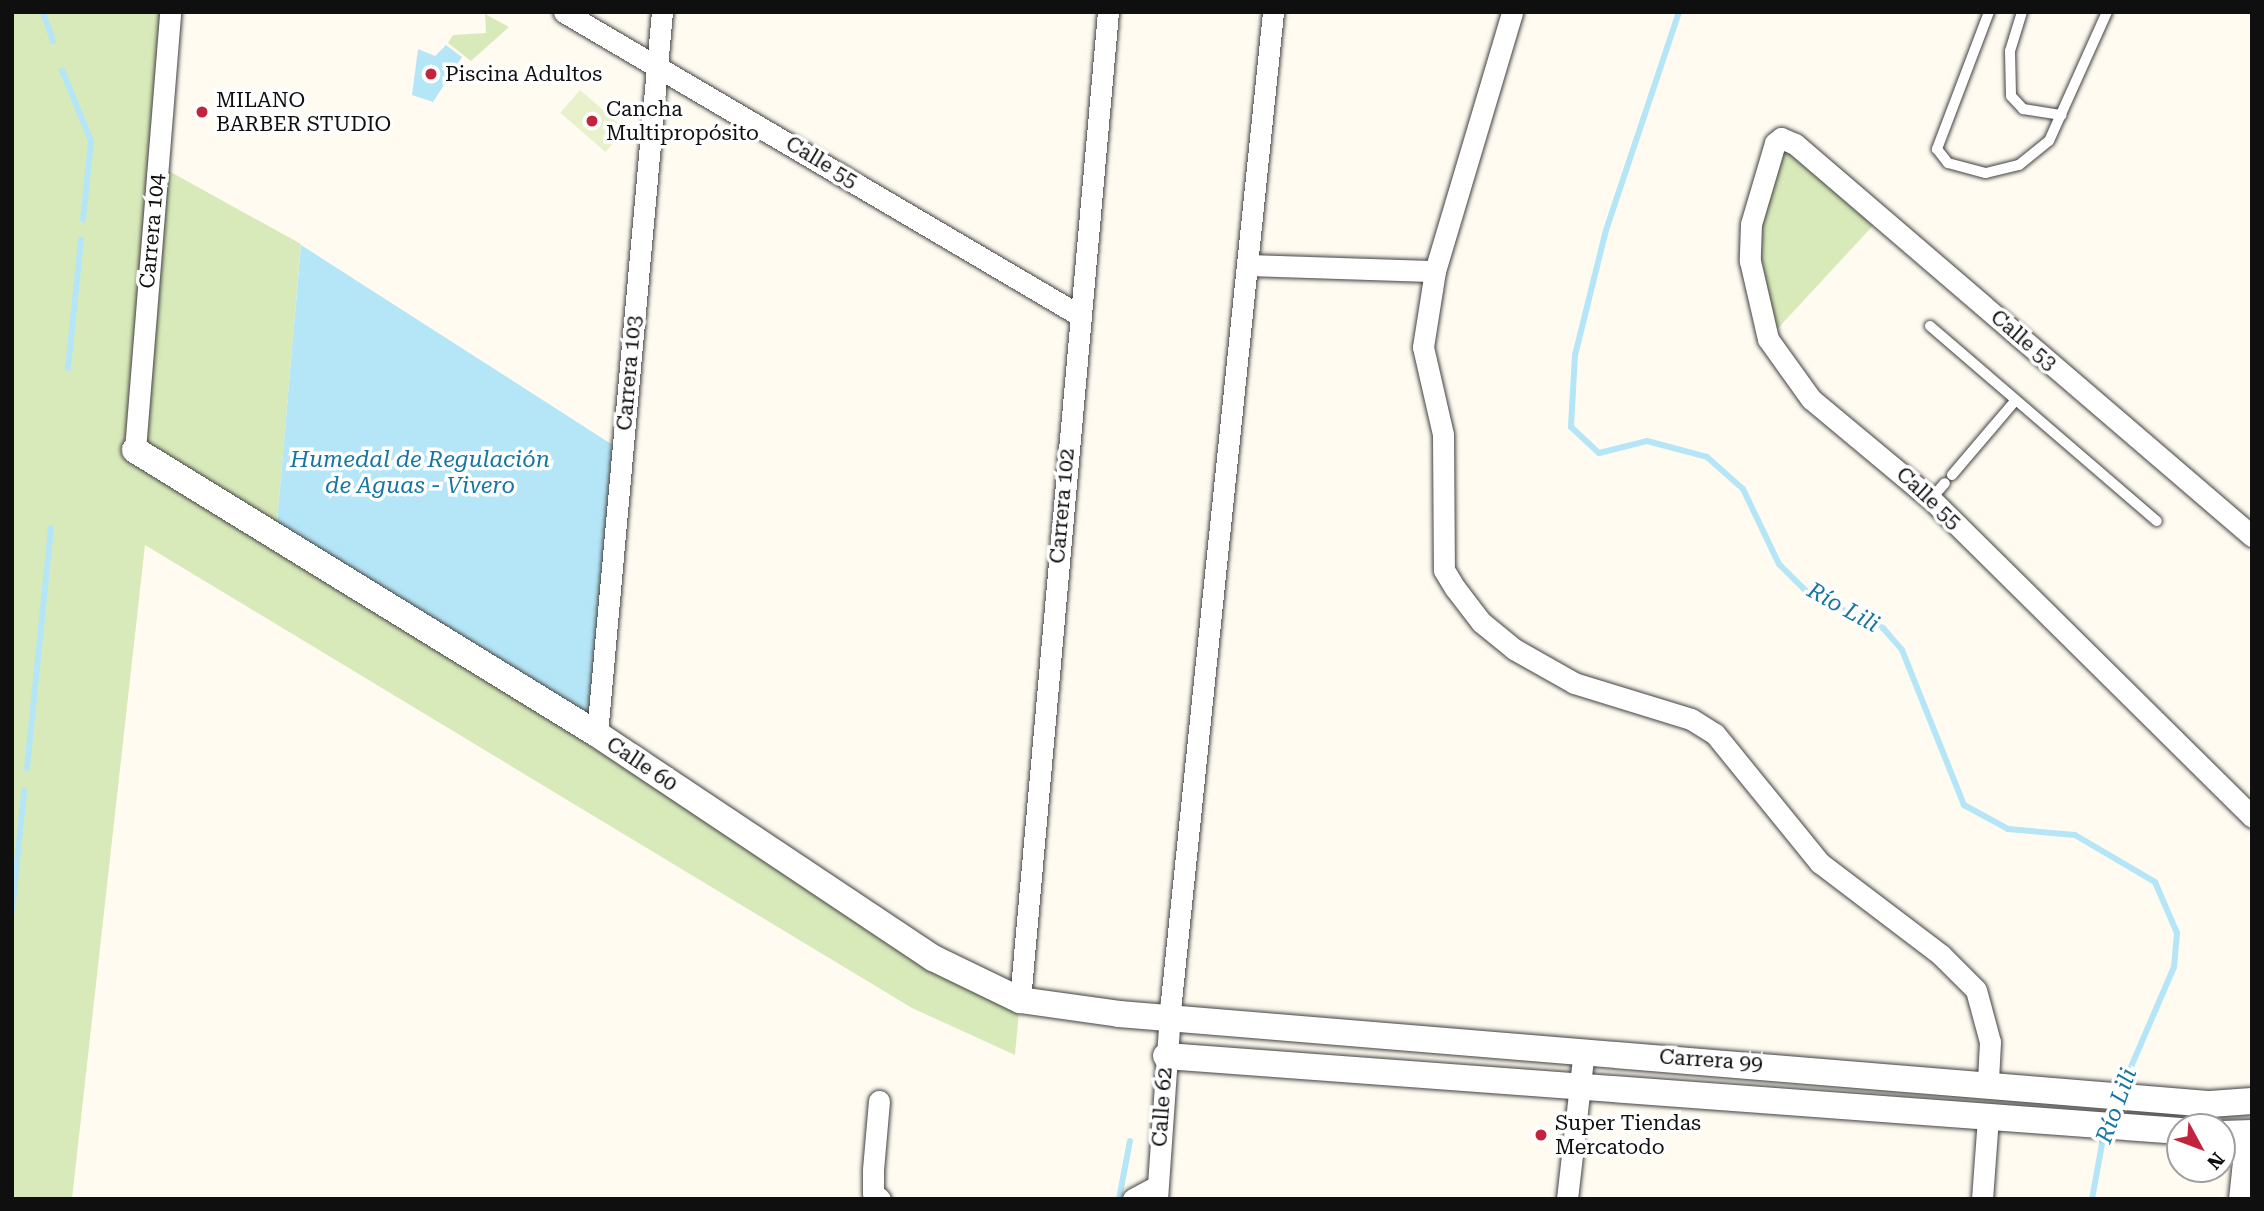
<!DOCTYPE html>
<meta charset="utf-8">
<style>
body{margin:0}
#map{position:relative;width:2264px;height:1211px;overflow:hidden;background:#fffbf1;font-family:"Roboto Serif",serif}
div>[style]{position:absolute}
.green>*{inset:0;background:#d9eaba}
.pitch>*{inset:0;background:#e9f1cc;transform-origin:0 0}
.water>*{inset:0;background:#b5e6f7}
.stream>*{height:6px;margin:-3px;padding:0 3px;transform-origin:3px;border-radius:3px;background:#b5e6f7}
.roads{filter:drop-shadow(0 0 2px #424242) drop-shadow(0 0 2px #424242)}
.service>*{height:10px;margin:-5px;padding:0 5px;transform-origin:5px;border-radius:5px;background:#fff}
.minor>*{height:21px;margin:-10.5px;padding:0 10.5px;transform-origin:10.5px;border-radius:10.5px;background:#fff}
.tertiary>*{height:26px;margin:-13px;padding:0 13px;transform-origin:13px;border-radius:13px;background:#fff}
.dots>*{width:19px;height:19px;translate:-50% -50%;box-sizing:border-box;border:4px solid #fff;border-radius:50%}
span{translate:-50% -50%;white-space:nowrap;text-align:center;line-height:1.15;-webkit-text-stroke:7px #fff;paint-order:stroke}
.poi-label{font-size:21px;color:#0f0f0f}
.left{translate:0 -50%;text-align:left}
.street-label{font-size:21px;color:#0f0f0f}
.water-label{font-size:23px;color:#1576a4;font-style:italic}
.frame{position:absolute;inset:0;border:14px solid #0f0f0f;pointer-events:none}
.north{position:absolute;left:2166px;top:1113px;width:70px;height:70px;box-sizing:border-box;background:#fff;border:2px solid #9f9f9f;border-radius:50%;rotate:131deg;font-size:19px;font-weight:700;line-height:28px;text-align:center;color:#0f0f0f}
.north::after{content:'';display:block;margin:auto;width:24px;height:32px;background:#c2243e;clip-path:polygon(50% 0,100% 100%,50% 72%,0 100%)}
</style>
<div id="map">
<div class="green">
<div style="clip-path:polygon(12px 12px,170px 12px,158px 165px,301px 244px,276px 535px,1020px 1000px,1015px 1055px,912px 1008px,145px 545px,72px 1199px,12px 1199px)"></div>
<div style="clip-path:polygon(485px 14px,509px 27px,471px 61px,448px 43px,453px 35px,486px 33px)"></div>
<div style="clip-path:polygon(1781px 138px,1880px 218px,1768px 339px,1750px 261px)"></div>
</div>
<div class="pitch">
<div style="left:580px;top:90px;width:60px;height:30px;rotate:41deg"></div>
</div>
<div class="water">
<div style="clip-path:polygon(446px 45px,462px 57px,433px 102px,412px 95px,418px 49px,435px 56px)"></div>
<div style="clip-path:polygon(301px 245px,619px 449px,597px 734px,276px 534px)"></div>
</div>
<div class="stream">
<div style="left:43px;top:12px;width:31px;rotate:71deg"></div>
<div style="left:1679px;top:12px;width:230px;rotate:108.5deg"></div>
<div style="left:1606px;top:230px;width:129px;rotate:103.9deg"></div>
<div style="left:1575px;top:355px;width:72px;rotate:93.2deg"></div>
<div style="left:1571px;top:427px;width:38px;rotate:43deg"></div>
<div style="left:1599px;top:453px;width:49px;rotate:-14deg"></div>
<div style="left:1647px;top:441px;width:62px;rotate:14.9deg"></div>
<div style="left:1707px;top:457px;width:48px;rotate:41.6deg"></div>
<div style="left:1743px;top:489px;width:83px;rotate:64.4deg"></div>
<div style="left:1779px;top:564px;width:44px;rotate:45deg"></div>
<div style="left:1810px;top:595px;width:80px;rotate:24.3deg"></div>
<div style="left:1883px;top:628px;width:29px;rotate:49deg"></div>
<div style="left:1902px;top:650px;width:167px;rotate:68.2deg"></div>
<div style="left:1964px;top:805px;width:50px;rotate:28.6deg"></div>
<div style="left:2008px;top:829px;width:67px;rotate:5.1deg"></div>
<div style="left:2075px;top:835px;width:93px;rotate:30.4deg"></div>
<div style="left:2155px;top:882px;width:56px;rotate:66.7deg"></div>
<div style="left:2177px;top:933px;width:34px;rotate:95deg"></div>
<div style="left:2174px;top:967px;width:134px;rotate:113.3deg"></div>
<div style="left:62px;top:70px;width:77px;rotate:67.8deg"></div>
<div style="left:91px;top:141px;width:79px;rotate:95.8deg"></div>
<div style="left:68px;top:368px;width:129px;rotate:-84.2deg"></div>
<div style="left:27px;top:768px;width:241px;rotate:-84.3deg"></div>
<div style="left:12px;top:912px;width:122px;rotate:-84.3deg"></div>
<div style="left:1119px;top:1199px;width:59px;rotate:-79.3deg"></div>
<div style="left:2092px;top:1199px;width:67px;rotate:-79.7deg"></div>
</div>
<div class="roads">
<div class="service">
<div style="left:1989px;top:12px;width:147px;rotate:110.8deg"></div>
<div style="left:1937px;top:149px;width:18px;rotate:52deg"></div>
<div style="left:1948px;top:163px;width:39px;rotate:15deg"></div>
<div style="left:1986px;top:173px;width:34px;rotate:-14deg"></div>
<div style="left:2019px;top:165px;width:38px;rotate:-39deg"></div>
<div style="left:2049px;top:141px;width:141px;rotate:-65.8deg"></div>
<div style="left:2022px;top:12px;width:41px;rotate:107.1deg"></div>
<div style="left:2010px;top:51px;width:45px;rotate:88.7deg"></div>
<div style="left:2011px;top:96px;width:18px;rotate:47deg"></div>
<div style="left:2023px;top:109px;width:39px;rotate:9deg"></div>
<div style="left:1930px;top:326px;width:299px;rotate:40.7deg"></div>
<div style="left:1952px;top:475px;width:97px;rotate:-49.6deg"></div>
<div style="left:1931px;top:499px;width:21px;rotate:-49deg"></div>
</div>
<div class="minor">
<div style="left:564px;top:12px;width:598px;rotate:30.47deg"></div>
<div style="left:1251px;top:265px;width:184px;rotate:1.9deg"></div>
<div style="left:1435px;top:271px;width:270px;rotate:-73.4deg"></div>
<div style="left:1435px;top:271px;width:77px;rotate:99deg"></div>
<div style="left:1423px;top:347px;width:89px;rotate:77.1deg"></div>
<div style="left:1443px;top:434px;width:136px;rotate:89.6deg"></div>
<div style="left:1444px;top:570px;width:21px;rotate:59deg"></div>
<div style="left:1455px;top:588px;width:43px;rotate:52.6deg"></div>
<div style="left:1481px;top:622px;width:43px;rotate:39.3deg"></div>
<div style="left:1514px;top:649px;width:69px;rotate:29.5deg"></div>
<div style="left:1574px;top:683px;width:122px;rotate:17.1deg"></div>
<div style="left:1691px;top:719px;width:28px;rotate:32deg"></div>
<div style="left:1715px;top:734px;width:166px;rotate:50.9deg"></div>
<div style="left:1820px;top:863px;width:152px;rotate:37.2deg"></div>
<div style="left:1941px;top:955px;width:49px;rotate:45deg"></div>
<div style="left:1976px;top:990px;width:54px;rotate:74.9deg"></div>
<div style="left:1990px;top:1042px;width:39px;rotate:93deg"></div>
<div style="left:135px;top:450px;width:439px;rotate:-85.4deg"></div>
<div style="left:2252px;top:536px;width:602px;rotate:-139.38deg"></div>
<div style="left:1795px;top:144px;width:15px;rotate:-157deg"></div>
<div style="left:1781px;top:138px;width:8px;rotate:140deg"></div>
<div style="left:1775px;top:143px;width:84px;rotate:106.5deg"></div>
<div style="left:1751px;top:224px;width:37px;rotate:92deg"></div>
<div style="left:1750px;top:261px;width:80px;rotate:77deg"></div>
<div style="left:1768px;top:339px;width:74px;rotate:54.4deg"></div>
<div style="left:1811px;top:399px;width:156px;rotate:39.8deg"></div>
<div style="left:1931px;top:499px;width:452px;rotate:44.7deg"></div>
<div style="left:597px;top:734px;width:725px;rotate:-84.86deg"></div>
<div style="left:1020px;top:1000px;width:992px;rotate:-84.91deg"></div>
<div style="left:879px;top:1101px;width:69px;rotate:95deg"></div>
<div style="left:873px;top:1170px;width:23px;rotate:90deg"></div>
<div style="left:873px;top:1193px;width:9px;rotate:41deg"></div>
<div style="left:1133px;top:1199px;width:26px;rotate:-28deg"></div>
<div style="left:1157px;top:1199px;width:198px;rotate:-86deg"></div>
<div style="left:1171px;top:1001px;width:994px;rotate:-84.11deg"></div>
<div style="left:1567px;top:1199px;width:150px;rotate:-83.5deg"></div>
<div style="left:1982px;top:1199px;width:82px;rotate:-85.8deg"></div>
<div style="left:2239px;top:1199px;width:65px;rotate:-83.9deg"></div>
</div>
<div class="tertiary">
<div style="left:135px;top:450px;width:542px;rotate:31.58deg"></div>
<div style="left:597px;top:734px;width:404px;rotate:33.7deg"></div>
<div style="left:933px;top:958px;width:97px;rotate:25.8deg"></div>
<div style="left:1020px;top:1000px;width:100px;rotate:8deg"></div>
<div style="left:1119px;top:1014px;width:1095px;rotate:4.72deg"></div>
<div style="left:2210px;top:1104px;width:42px;rotate:-4.1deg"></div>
<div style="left:1166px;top:1056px;width:1017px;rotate:4.23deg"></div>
<div style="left:2222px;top:1134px;width:30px;rotate:-2deg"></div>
</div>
</div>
<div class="dots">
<div style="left:431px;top:74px;background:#c2243e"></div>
<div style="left:202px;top:112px;background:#c2243e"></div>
<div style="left:592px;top:121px;background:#c2243e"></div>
<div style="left:1541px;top:1135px;background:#c2243e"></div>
</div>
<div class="poi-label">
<span class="left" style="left:445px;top:74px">Piscina Adultos</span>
<span class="left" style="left:216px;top:112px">MILANO<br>BARBER STUDIO</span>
<span class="left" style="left:606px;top:121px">Cancha<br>Multipropósito</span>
<span class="left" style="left:1555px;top:1135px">Super Tiendas<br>Mercatodo</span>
</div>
<div class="street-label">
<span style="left:822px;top:162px;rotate:31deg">Calle 55</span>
<span style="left:152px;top:231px;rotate:-85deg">Carrera 104</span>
<span style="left:2024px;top:340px;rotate:41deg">Calle 53</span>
<span style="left:629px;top:373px;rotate:-85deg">Carrera 103</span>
<span style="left:1929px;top:498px;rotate:43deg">Calle 55</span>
<span style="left:1062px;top:506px;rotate:-85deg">Carrera 102</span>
<span style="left:642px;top:764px;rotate:34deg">Calle 60</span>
<span style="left:1711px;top:1060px;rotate:4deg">Carrera 99</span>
<span style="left:1162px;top:1107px;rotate:-86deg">Calle 62</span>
</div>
<div class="water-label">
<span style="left:420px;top:473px">Humedal de Regulación<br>de Aguas - Vivero</span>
<span style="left:1843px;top:608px;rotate:29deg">Río Lili</span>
<span style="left:2117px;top:1106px;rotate:-70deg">Río Lili</span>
</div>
<div class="frame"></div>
<div class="north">N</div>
</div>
